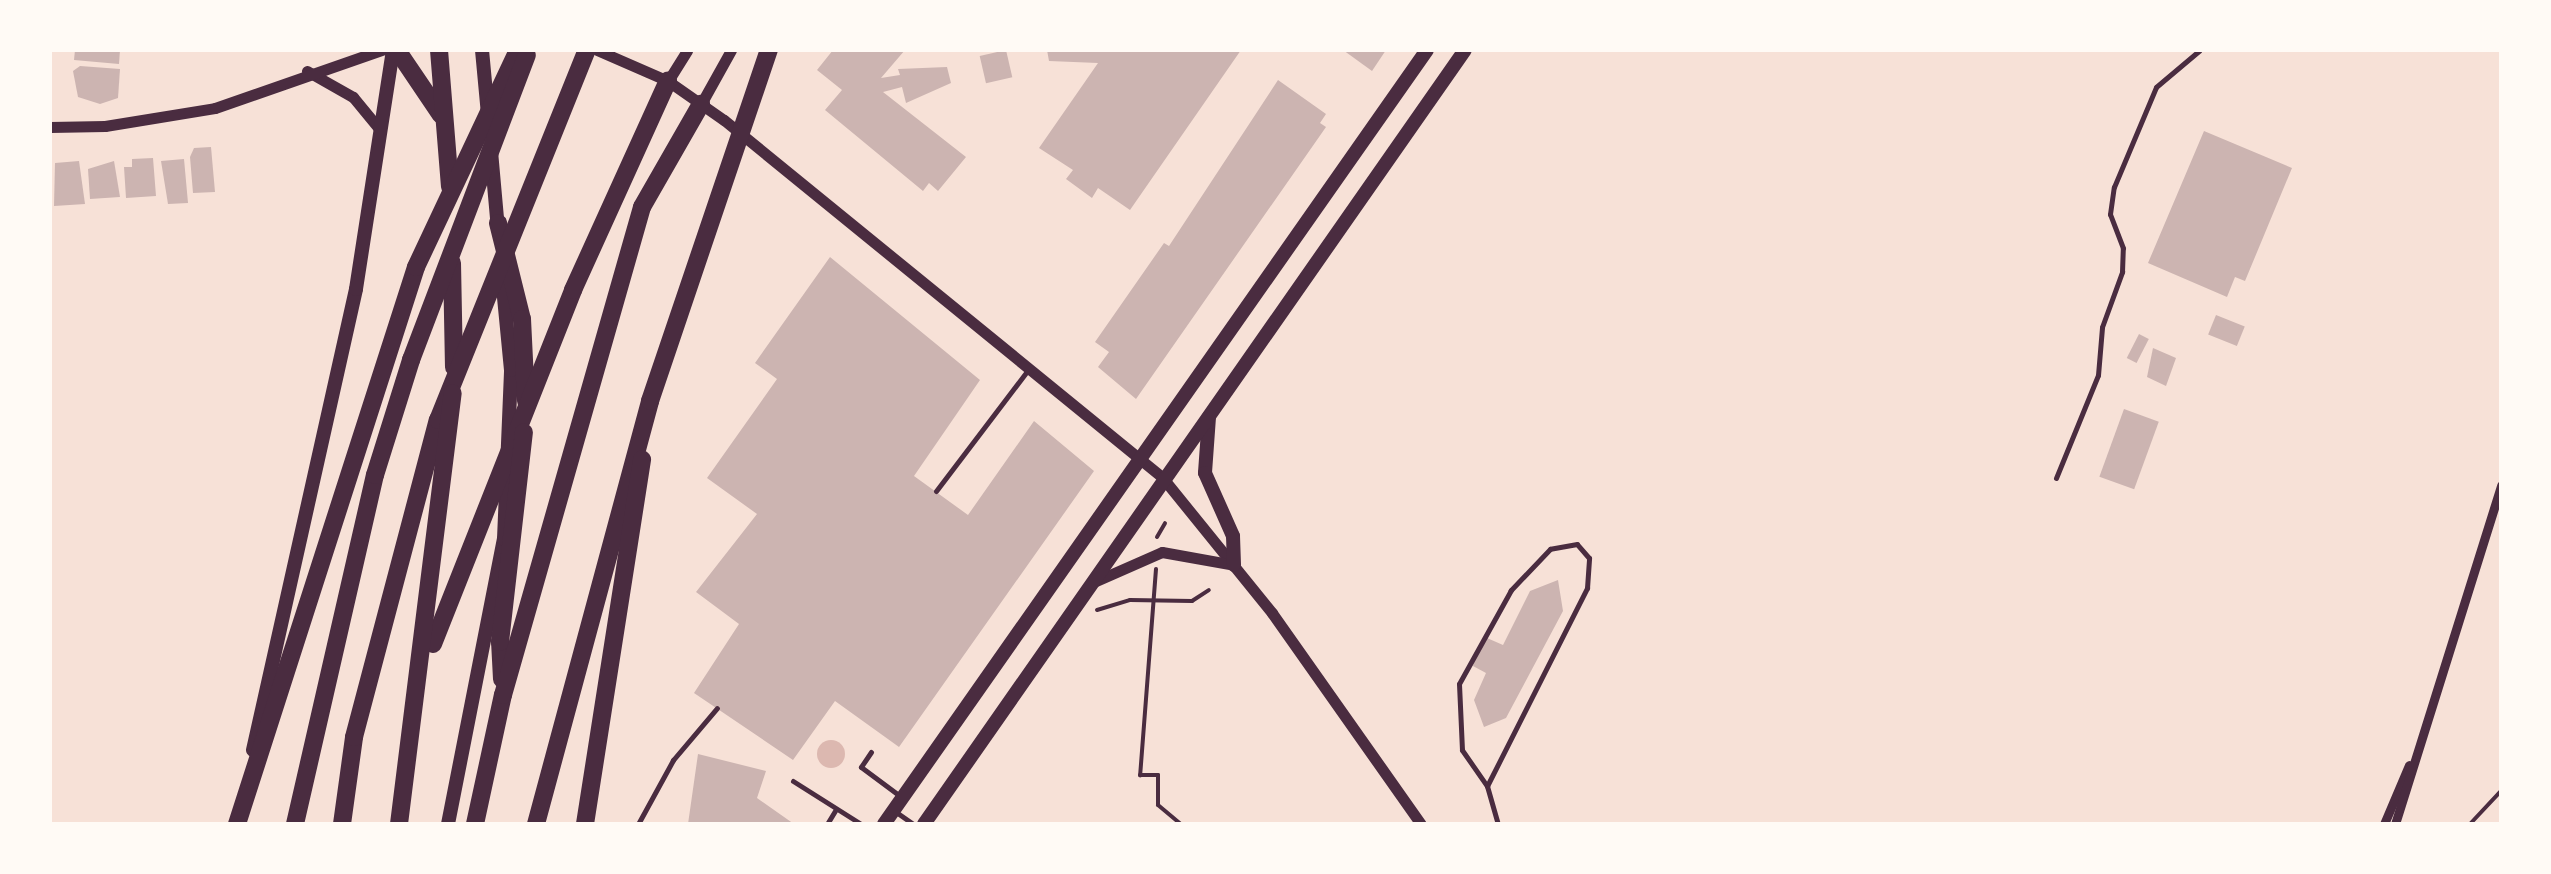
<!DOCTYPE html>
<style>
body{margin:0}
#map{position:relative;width:2551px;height:874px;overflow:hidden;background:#f7e1d7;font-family:"Asap Condensed",sans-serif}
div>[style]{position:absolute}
.water>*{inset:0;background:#dcb8b0}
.round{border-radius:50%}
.building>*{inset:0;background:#ccb4b1;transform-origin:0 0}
.path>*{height:4px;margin:-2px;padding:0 2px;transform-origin:2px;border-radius:2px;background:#4a2c40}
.service>*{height:5px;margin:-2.5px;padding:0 2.5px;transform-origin:2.5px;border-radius:2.5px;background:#4a2c40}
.minor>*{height:9px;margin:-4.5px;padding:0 4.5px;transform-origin:4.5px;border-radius:4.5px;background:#4a2c40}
.tertiary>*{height:11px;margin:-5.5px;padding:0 5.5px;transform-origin:5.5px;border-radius:5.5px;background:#4a2c40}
.primary>*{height:14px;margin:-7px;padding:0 7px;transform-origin:7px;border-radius:7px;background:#4a2c40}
.motorway>*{height:18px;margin:-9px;padding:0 9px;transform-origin:9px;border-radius:9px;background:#4a2c40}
span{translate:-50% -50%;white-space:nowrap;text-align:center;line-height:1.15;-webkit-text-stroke:8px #fffaf5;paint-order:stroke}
.frame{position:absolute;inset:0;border:52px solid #fffaf5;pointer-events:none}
</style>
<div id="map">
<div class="water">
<div class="round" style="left:817px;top:740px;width:28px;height:28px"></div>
</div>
<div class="building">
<div style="clip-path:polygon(75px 50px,120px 50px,119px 64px,74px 60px)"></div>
<div style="clip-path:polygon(833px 50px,905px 50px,881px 78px,900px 75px,898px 69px,947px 67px,951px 83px,906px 103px,902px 87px,883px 92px,966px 157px,938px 191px,929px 183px,923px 191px,825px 110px,842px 90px,817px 70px)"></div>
<div style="left:1006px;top:50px;width:28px;height:27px;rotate:77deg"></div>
<div style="clip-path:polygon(1047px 50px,1241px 50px,1130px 210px,1098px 188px,1092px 198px,1066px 179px,1073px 170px,1039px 148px,1098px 63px,1049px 61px)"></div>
<div style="clip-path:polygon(1343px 50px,1386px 50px,1372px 71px)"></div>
<div style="clip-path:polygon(80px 66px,120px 69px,118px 98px,100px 104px,78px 97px,73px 71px)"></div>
<div style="clip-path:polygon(1278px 80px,1326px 114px,1320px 123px,1326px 127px,1136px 399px,1098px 367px,1109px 352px,1095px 342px,1164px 243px,1169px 246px)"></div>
<div style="clip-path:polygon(2204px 131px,2292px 168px,2245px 281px,2235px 277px,2227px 297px,2148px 263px)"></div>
<div style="clip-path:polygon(211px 147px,215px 192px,193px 193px,190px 157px,194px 148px)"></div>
<div style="clip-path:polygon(153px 158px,156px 196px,126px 198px,124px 167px,132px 167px,132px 159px)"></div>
<div style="clip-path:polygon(184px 159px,188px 203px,168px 204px,161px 161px)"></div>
<div style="clip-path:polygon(79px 161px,85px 204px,54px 206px,55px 163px)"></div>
<div style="clip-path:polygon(114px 161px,120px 197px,90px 199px,88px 169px)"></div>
<div style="clip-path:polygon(830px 257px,980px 380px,914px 476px,968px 515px,1034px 421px,1094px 471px,899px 747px,835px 701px,793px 760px,694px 693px,739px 624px,696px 592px,757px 514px,707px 478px,777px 379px,755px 363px)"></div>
<div style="left:2216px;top:315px;width:31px;height:21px;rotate:22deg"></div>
<div style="left:2139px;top:334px;width:11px;height:27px;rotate:27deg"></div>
<div style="clip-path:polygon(2153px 348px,2176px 358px,2166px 386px,2147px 377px)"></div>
<div style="left:2124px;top:409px;width:37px;height:72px;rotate:20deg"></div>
<div style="clip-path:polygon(1558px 580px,1563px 611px,1506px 718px,1484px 727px,1474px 700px,1486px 673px,1473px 666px,1477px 651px,1487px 638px,1503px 645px,1530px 591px)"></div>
<div style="clip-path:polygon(698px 754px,766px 771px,757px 798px,794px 824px,688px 824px)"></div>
</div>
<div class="path">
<div style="left:1157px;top:537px;width:16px;rotate:-60deg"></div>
<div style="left:1156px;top:569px;width:207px;rotate:94.4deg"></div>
<div style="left:1140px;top:775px;width:18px"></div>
<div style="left:1158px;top:775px;width:30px;rotate:90deg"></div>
<div style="left:1158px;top:805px;width:30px;rotate:40deg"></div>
<div style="left:1097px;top:610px;width:34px;rotate:-17deg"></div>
<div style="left:1130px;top:600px;width:62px;rotate:0.9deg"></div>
<div style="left:1192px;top:601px;width:20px;rotate:-33deg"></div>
<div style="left:2470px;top:824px;width:45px;rotate:-46.8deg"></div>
</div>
<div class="service">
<div style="left:2056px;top:478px;width:111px;rotate:-67.8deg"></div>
<div style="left:2098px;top:375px;width:48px;rotate:-85.2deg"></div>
<div style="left:2102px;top:327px;width:59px;rotate:-70deg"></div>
<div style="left:2122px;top:272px;width:24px;rotate:-88deg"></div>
<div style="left:2123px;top:248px;width:36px;rotate:-111deg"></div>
<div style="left:2110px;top:214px;width:27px;rotate:-82deg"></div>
<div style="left:2114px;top:187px;width:108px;rotate:-67.2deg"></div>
<div style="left:2156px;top:87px;width:57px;rotate:-40.1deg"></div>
<div style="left:936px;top:491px;width:152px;rotate:-52.8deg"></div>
<div style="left:871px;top:752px;width:18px;rotate:124deg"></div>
<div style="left:861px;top:767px;width:49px;rotate:36.6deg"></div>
<div style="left:793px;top:781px;width:80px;rotate:32.3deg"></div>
<div style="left:1487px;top:786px;width:222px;rotate:-63.2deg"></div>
<div style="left:1587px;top:588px;width:30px;rotate:-86deg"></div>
<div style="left:1589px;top:558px;width:18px;rotate:-131deg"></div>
<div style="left:1577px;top:544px;width:27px;rotate:170deg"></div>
<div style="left:1550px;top:549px;width:57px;rotate:133.6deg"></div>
<div style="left:1511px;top:590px;width:107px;rotate:119deg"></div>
<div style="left:1459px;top:684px;width:66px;rotate:87.4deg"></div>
<div style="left:1462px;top:750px;width:44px;rotate:55.2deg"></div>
<div style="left:1487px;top:786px;width:40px;rotate:74deg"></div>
<div style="left:896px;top:812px;width:21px;rotate:35deg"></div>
<div style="left:638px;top:824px;width:73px;rotate:-61.3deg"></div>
<div style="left:673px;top:760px;width:68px;rotate:-49.8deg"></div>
<div style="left:827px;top:824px;width:17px;rotate:-59deg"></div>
</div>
<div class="minor">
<div style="left:2384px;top:824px;width:64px;rotate:-67deg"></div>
<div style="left:2395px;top:824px;width:355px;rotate:-72.6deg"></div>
</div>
<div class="tertiary">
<div style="left:597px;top:50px;width:77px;rotate:23.6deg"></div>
<div style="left:668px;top:81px;width:68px;rotate:34.9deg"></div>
<div style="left:724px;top:120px;width:565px;rotate:39.18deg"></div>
<div style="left:1162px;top:477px;width:175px;rotate:51deg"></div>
<div style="left:1272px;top:613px;width:258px;rotate:54.8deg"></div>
<div style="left:307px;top:71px;width:53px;rotate:29.5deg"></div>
<div style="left:353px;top:97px;width:44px;rotate:50.5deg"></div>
<div style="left:668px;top:81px;width:36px;rotate:-58deg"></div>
<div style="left:701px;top:104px;width:62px;rotate:-60.9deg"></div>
<div style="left:50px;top:127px;width:55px;rotate:-1deg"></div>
<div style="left:105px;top:126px;width:111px;rotate:-9.3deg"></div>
<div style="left:215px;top:108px;width:177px;rotate:-19.2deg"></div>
<div style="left:1096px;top:581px;width:72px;rotate:-23.7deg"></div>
<div style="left:1162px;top:552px;width:73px;rotate:10.2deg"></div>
</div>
<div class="primary">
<div style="left:482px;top:50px;width:65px;rotate:84.7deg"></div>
<div style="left:491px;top:151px;width:78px;rotate:84.9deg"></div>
<div style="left:1209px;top:417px;width:56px;rotate:94.1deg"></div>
<div style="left:1205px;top:473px;width:69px;rotate:66deg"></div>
<div style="left:1233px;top:536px;width:29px;rotate:88deg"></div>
<div style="left:253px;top:750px;width:472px;rotate:-77.4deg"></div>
<div style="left:356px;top:289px;width:242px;rotate:-81.2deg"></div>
<div style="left:448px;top:824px;width:290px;rotate:-78.9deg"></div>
<div style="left:504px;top:539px;width:169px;rotate:-87.6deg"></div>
<div style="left:511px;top:370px;width:104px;rotate:-95.5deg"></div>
<div style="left:884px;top:824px;width:945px;rotate:-54.95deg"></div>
<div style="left:924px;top:824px;width:944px;rotate:-55.05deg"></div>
</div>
<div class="motorway">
<div style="left:397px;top:50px;width:78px;rotate:55.9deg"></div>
<div style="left:439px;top:50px;width:137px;rotate:85.4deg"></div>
<div style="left:498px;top:223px;width:99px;rotate:76deg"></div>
<div style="left:522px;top:319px;width:82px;rotate:87.2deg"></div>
<div style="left:452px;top:263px;width:104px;rotate:88.9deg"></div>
<div style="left:433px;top:644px;width:381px;rotate:-68.4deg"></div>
<div style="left:573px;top:290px;width:230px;rotate:-65.6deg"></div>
<div style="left:502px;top:679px;width:37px;rotate:-93deg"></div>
<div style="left:500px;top:642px;width:211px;rotate:-83.5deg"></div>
<div style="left:237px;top:824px;width:585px;rotate:-72.18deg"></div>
<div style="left:416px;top:267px;width:240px;rotate:-64.8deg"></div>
<div style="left:295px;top:824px;width:358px;rotate:-77.1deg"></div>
<div style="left:375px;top:475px;width:121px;rotate:-72.6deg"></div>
<div style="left:411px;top:360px;width:326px;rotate:-69.2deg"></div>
<div style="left:342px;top:824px;width:88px;rotate:-82.1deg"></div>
<div style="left:354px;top:737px;width:328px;rotate:-75.2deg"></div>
<div style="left:438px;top:420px;width:399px;rotate:-68.1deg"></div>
<div style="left:399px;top:824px;width:434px;rotate:-82.9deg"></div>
<div style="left:475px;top:824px;width:132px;rotate:-77.8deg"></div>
<div style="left:503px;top:695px;width:507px;rotate:-74.1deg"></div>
<div style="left:642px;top:207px;width:119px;rotate:-60.2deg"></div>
<div style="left:536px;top:824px;width:438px;rotate:-74.9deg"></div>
<div style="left:650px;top:401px;width:371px;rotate:-71.3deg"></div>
<div style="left:585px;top:824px;width:369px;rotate:-81.1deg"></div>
</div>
<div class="frame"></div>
</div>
